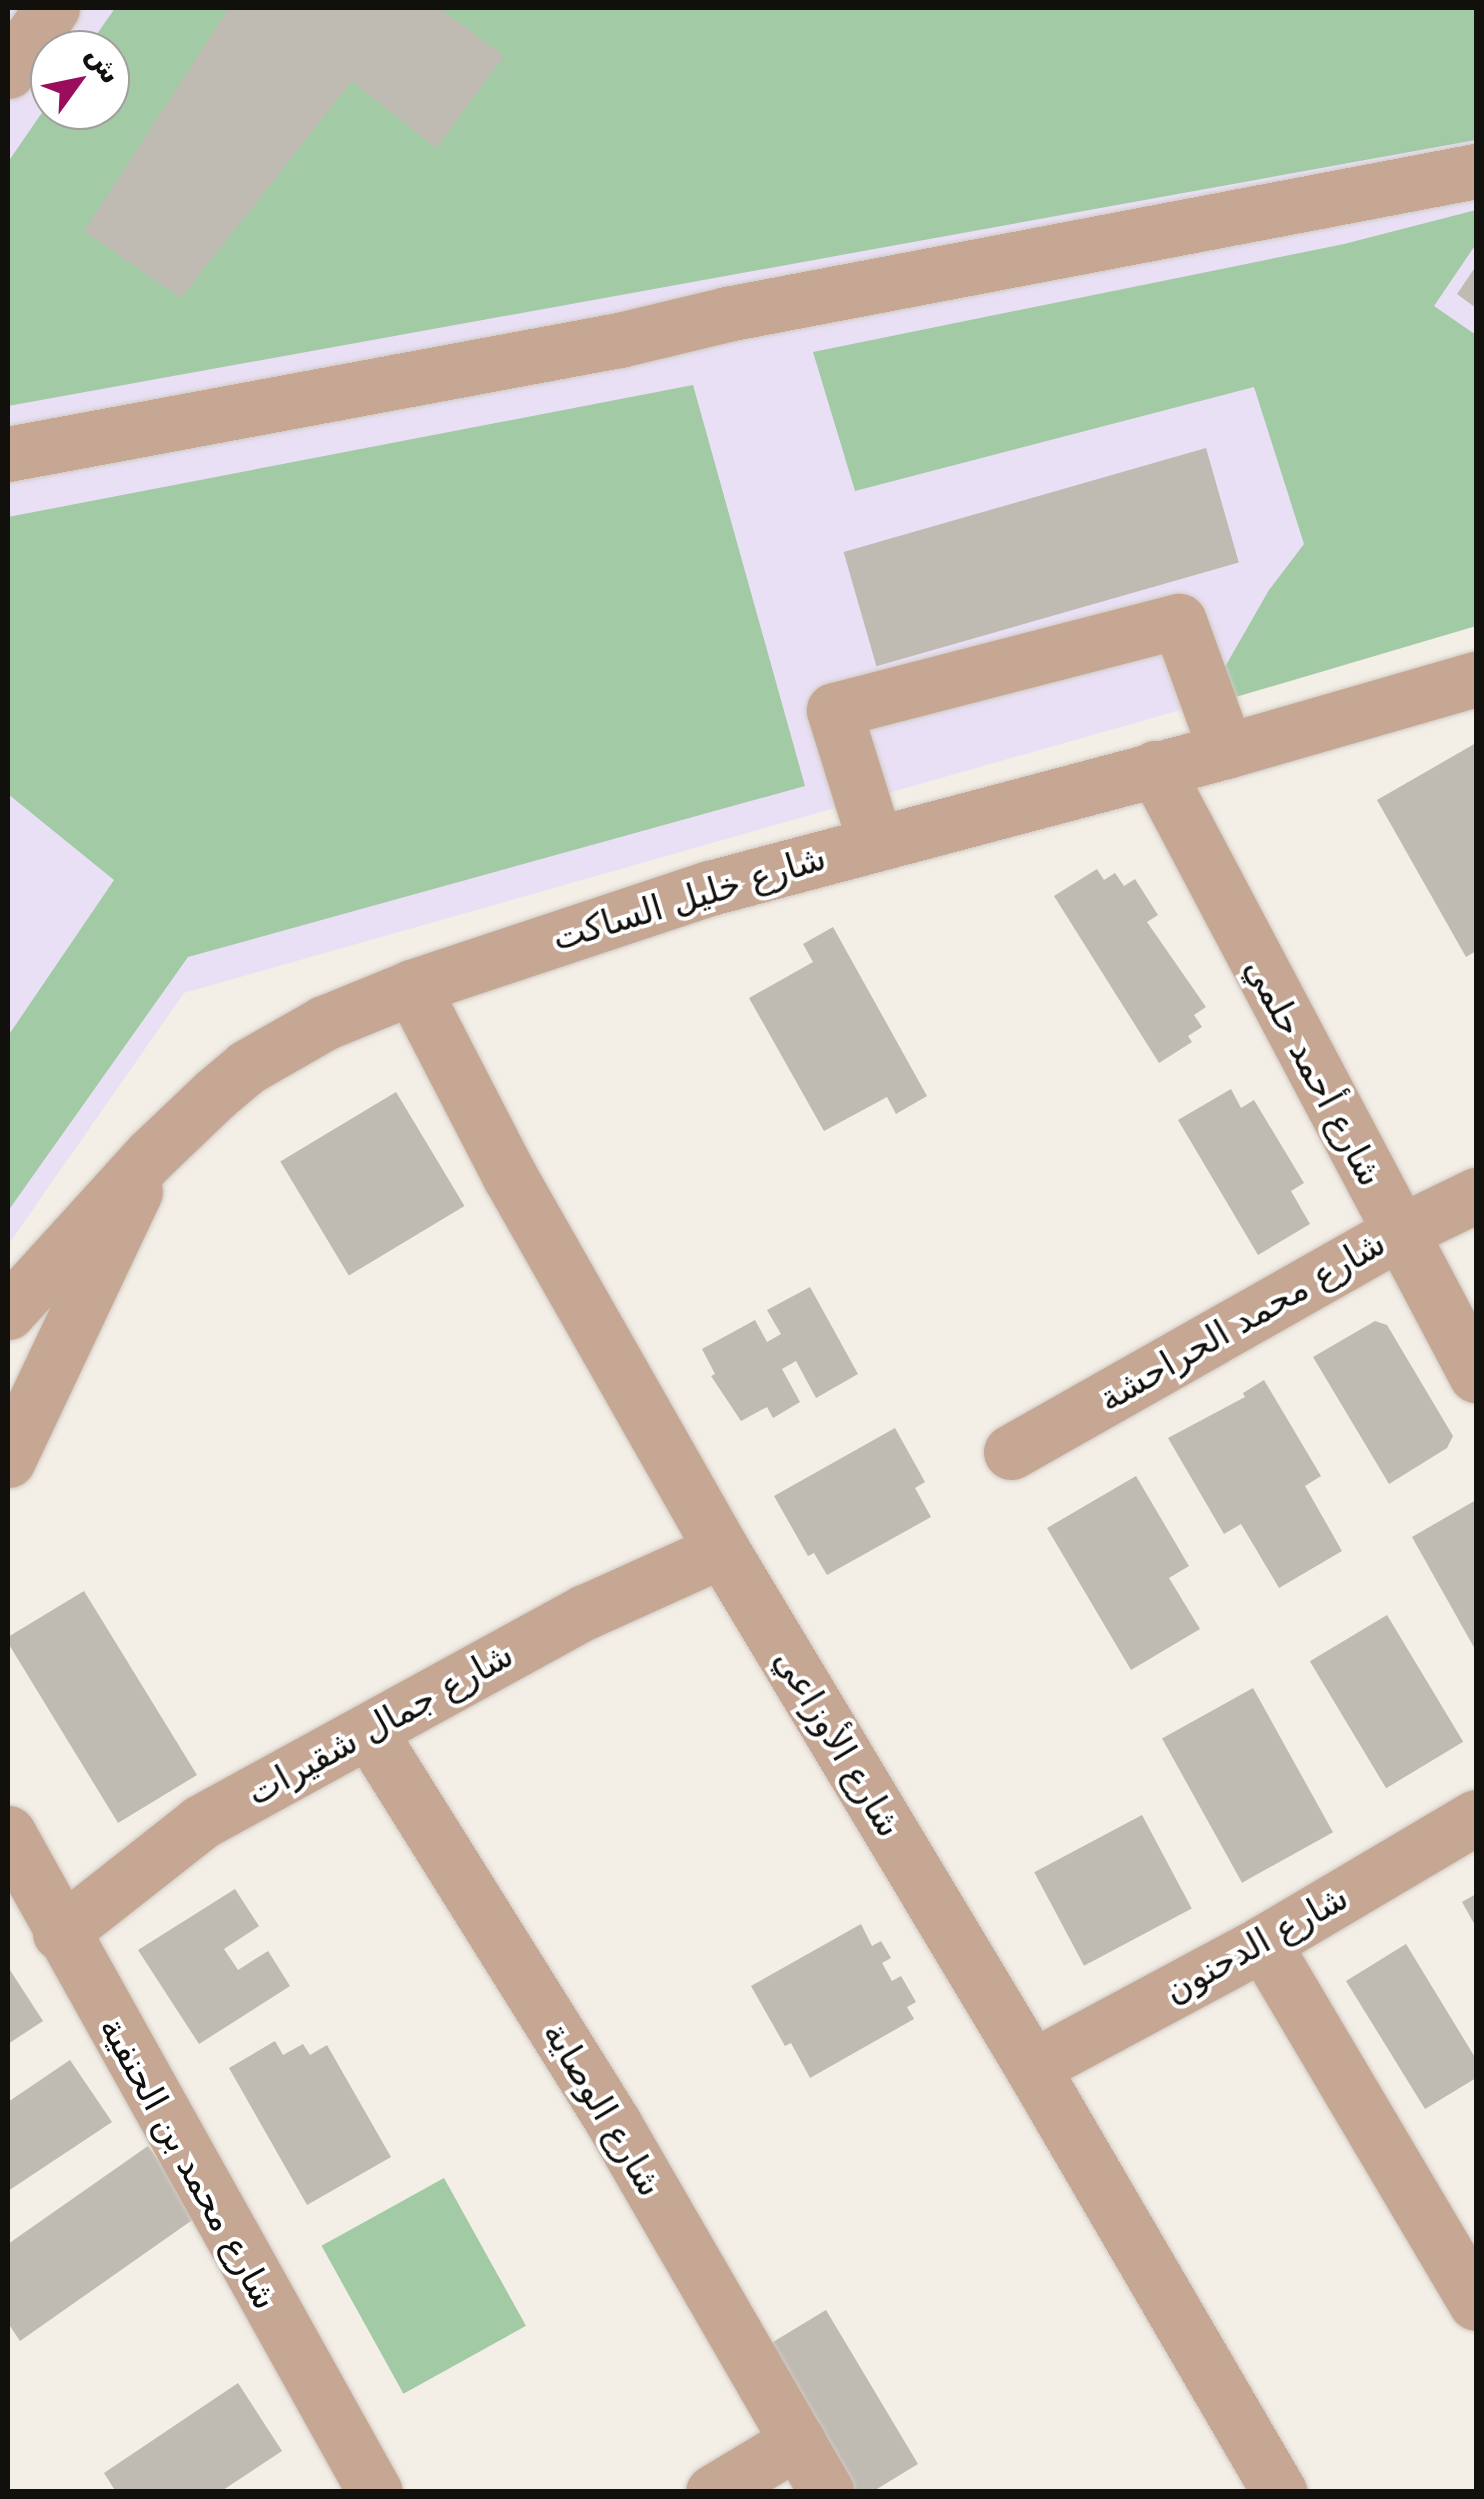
<!DOCTYPE html>
<meta charset="utf-8">
<style>
body{margin:0}
#map{position:relative;width:1484px;height:2499px;overflow:hidden;background:#f3eee6;font-family:"DejaVu Sans","Noto Naskh Arabic",sans-serif}
div>[style]{position:absolute}
.education>*{inset:0;background:#eae0f5}
.green>*{inset:0;background:#a1caa5;transform-origin:0 0}
.building>*{inset:0;background:#bfbab2;transform-origin:0 0}
.roads{filter:drop-shadow(0 0 2px #cfcac3) drop-shadow(0 0 2px #cfcac3)}
.minor>*{height:55px;margin:-27.5px;padding:0 27.5px;transform-origin:27.5px;border-radius:27.5px;background:#c5a794}
span{translate:-50% -50%;white-space:nowrap;text-align:center;line-height:1.15;-webkit-text-stroke:8px #fff;paint-order:stroke}
.street-label{font-size:35px;color:#12100d}
.frame{position:absolute;inset:0;border:10px solid #12100d;pointer-events:none}
.north{position:absolute;left:30px;top:30px;width:100px;height:100px;box-sizing:border-box;background:#fff;border:2px solid #a09f9e;border-radius:50%;rotate:57deg;font-size:28px;font-weight:700;line-height:40px;text-align:center;color:#12100d}
.north::after{content:'';display:block;margin:auto;width:35px;height:45px;background:#9a0c5c;clip-path:polygon(50% 0,100% 100%,50% 72%,0 100%)}
</style>
<div id="map">
<div class="education">
<div style="clip-path:polygon(evenodd,8px 8px,1476px 8px,1476px 626px,184px 993px,8px 1245px,8px 8px,50px 50px,110px 50px,110px 110px,50px 110px,50px 50px)"></div>
</div>
<div class="green">
<div style="clip-path:polygon(115px 8px,1476px 8px,1476px 140px,8px 406px,8px 162px,50px 101px,50px 110px,110px 110px,110px 50px,86px 50px)"></div>
<div style="clip-path:polygon(1476px 210px,1476px 244px,1434px 306px,1476px 335px,1476px 626px,1229px 699px,1222px 672px,1269px 590px,1304px 544px,1254px 387px,855px 491px,813px 352px,1344px 244px)"></div>
<div style="clip-path:polygon(693px 385px,805px 786px,188px 957px,8px 1211px,8px 1036px,114px 880px,8px 794px,8px 517px)"></div>
<div style="left:444px;top:2178px;width:169px;height:140px;rotate:61deg"></div>
</div>
<div class="building">
<div style="clip-path:polygon(229px 8px,439px 8px,504px 56px,436px 148px,352px 81px,181px 298px,84px 231px)"></div>
<div style="clip-path:polygon(1476px 266px,1476px 308px,1457px 294px)"></div>
<div style="left:1206px;top:448px;width:119px;height:377px;rotate:74deg"></div>
<div style="clip-path:polygon(1476px 743px,1476px 951px,1466px 957px,1377px 800px)"></div>
<div style="clip-path:polygon(1097px 869px,1104px 880px,1115px 873px,1124px 886px,1135px 879px,1158px 915px,1147px 922px,1206px 1007px,1194px 1015px,1202px 1027px,1188px 1036px,1192px 1042px,1159px 1063px,1054px 896px)"></div>
<div style="clip-path:polygon(833px 927px,927px 1096px,896px 1114px,887px 1097px,824px 1131px,749px 998px,813px 962px,803px 944px)"></div>
<div style="clip-path:polygon(1231px 1089px,1241px 1108px,1254px 1100px,1304px 1183px,1291px 1191px,1310px 1224px,1258px 1255px,1178px 1120px)"></div>
<div style="left:396px;top:1092px;width:133px;height:135px;rotate:59deg"></div>
<div style="clip-path:polygon(810px 1287px,858px 1374px,816px 1398px,796px 1361px,782px 1369px,800px 1402px,773px 1418px,767px 1407px,741px 1421px,711px 1376px,715px 1374px,702px 1349px,755px 1320px,767px 1342px,781px 1334px,767px 1310px)"></div>
<div style="clip-path:polygon(1375px 1321px,1387px 1325px,1453px 1436px,1447px 1448px,1389px 1484px,1313px 1357px)"></div>
<div style="clip-path:polygon(1264px 1380px,1321px 1476px,1305px 1486px,1342px 1551px,1279px 1588px,1241px 1524px,1224px 1534px,1168px 1438px,1245px 1397px,1243px 1393px)"></div>
<div style="clip-path:polygon(895px 1428px,925px 1482px,915px 1488px,931px 1517px,827px 1575px,814px 1553px,808px 1556px,774px 1496px)"></div>
<div style="clip-path:polygon(1136px 1476px,1189px 1566px,1169px 1578px,1200px 1629px,1131px 1670px,1047px 1528px)"></div>
<div style="clip-path:polygon(1476px 1500px,1476px 1651px,1412px 1537px)"></div>
<div style="clip-path:polygon(84px 1591px,197px 1775px,118px 1823px,8px 1643px,8px 1637px)"></div>
<div style="left:1387px;top:1615px;width:148px;height:90px;rotate:59deg"></div>
<div style="left:1253px;top:1688px;width:165px;height:104px;rotate:61deg"></div>
<div style="left:1142px;top:1815px;width:106px;height:122px;rotate:62deg"></div>
<div style="clip-path:polygon(235px 1889px,259px 1926px,224px 1949px,238px 1970px,268px 1951px,290px 1986px,199px 2044px,138px 1950px)"></div>
<div style="clip-path:polygon(1476px 1894px,1476px 1927px,1462px 1902px)"></div>
<div style="clip-path:polygon(861px 1924px,872px 1946px,881px 1941px,891px 1958px,882px 1963px,892px 1981px,901px 1976px,916px 2002px,907px 2007px,914px 2019px,810px 2078px,791px 2043px,785px 2046px,751px 1986px)"></div>
<div style="clip-path:polygon(1406px 1944px,1476px 2059px,1476px 2078px,1425px 2109px,1346px 1981px)"></div>
<div style="clip-path:polygon(8px 1967px,43px 2021px,8px 2044px)"></div>
<div style="clip-path:polygon(275px 2041px,283px 2055px,303px 2044px,310px 2055px,327px 2045px,391px 2157px,307px 2205px,229px 2068px)"></div>
<div style="clip-path:polygon(70px 2060px,112px 2122px,8px 2191px,8px 2102px)"></div>
<div style="clip-path:polygon(148px 2146px,198px 2216px,20px 2341px,8px 2323px,8px 2244px)"></div>
<div style="clip-path:polygon(826px 2310px,918px 2464px,872px 2492px,849px 2492px,763px 2348px)"></div>
<div style="clip-path:polygon(238px 2383px,282px 2451px,220px 2492px,116px 2492px,104px 2473px)"></div>
</div>
<div class="roads">
<div class="minor">
<div style="left:8px;top:71px;width:77px;rotate:-55.1deg"></div>
<div style="left:8px;top:454px;width:622px;rotate:-10.57deg"></div>
<div style="left:619px;top:340px;width:111px;rotate:-13.5deg"></div>
<div style="left:727px;top:314px;width:763px;rotate:-10.81deg"></div>
<div style="left:1155px;top:768px;width:687px;rotate:62.13deg"></div>
<div style="left:875px;top:842px;width:138px;rotate:-107.3deg"></div>
<div style="left:834px;top:710px;width:356px;rotate:-14.5deg"></div>
<div style="left:1179px;top:621px;width:138px;rotate:70.1deg"></div>
<div style="left:412px;top:987px;width:212px;rotate:62.7deg"></div>
<div style="left:509px;top:1175px;width:431px;rotate:60.4deg"></div>
<div style="left:722px;top:1550px;width:603px;rotate:59.05deg"></div>
<div style="left:1032px;top:2067px;width:492px;rotate:59.8deg"></div>
<div style="left:8px;top:1312px;width:211px;rotate:-47.7deg"></div>
<div style="left:150px;top:1156px;width:90px;rotate:-43.6deg"></div>
<div style="left:215px;top:1094px;width:42px;rotate:-40.2deg"></div>
<div style="left:247px;top:1067px;width:89px;rotate:-29.7deg"></div>
<div style="left:324px;top:1023px;width:95px;rotate:-22.2deg"></div>
<div style="left:412px;top:987px;width:314px;rotate:-18.4deg"></div>
<div style="left:710px;top:888px;width:534px;rotate:-14.87deg"></div>
<div style="left:1226px;top:751px;width:260px;rotate:-16.1deg"></div>
<div style="left:1011px;top:1452px;width:445px;rotate:-29.5deg"></div>
<div style="left:1398px;top:1233px;width:87px;rotate:-26deg"></div>
<div style="left:8px;top:1460px;width:297px;rotate:-64.7deg"></div>
<div style="left:370px;top:1733px;width:459px;rotate:58deg"></div>
<div style="left:613px;top:2122px;width:427px;rotate:60deg"></div>
<div style="left:8px;top:1833px;width:754px;rotate:60.89deg"></div>
<div style="left:60px;top:1933px;width:179px;rotate:-38.2deg"></div>
<div style="left:201px;top:1822px;width:438px;rotate:-28.7deg"></div>
<div style="left:585px;top:1612px;width:150px;rotate:-24.3deg"></div>
<div style="left:1263px;top:1943px;width:418px;rotate:59.4deg"></div>
<div style="left:1032px;top:2067px;width:262px;rotate:-28.2deg"></div>
<div style="left:1263px;top:1943px;width:247px;rotate:-30.6deg"></div>
<div style="left:713px;top:2492px;width:99px;rotate:-31deg"></div>
</div>
</div>
<div class="street-label">
<span style="left:689px;top:898px;rotate:-17deg">شارع خليل الساكت</span>
<span style="left:1314px;top:1072px;rotate:62deg">شارع أحمد حلمي</span>
<span style="left:1242px;top:1321px;rotate:-30deg">شارع محمد الحراحشة</span>
<span style="left:380px;top:1724px;rotate:-29deg">شارع جمال شقيرات</span>
<span style="left:838px;top:1743px;rotate:59deg">شارع الأوزاعي</span>
<span style="left:1256px;top:1944px;rotate:-29deg">شارع الدحنون</span>
<span style="left:603px;top:2109px;rotate:59deg">شارع الوصاية</span>
<span style="left:189px;top:2163px;rotate:61deg">شارع محمد بن الحنفية</span>
</div>
<div class="frame"></div>
<div class="north">ش</div>
</div>
